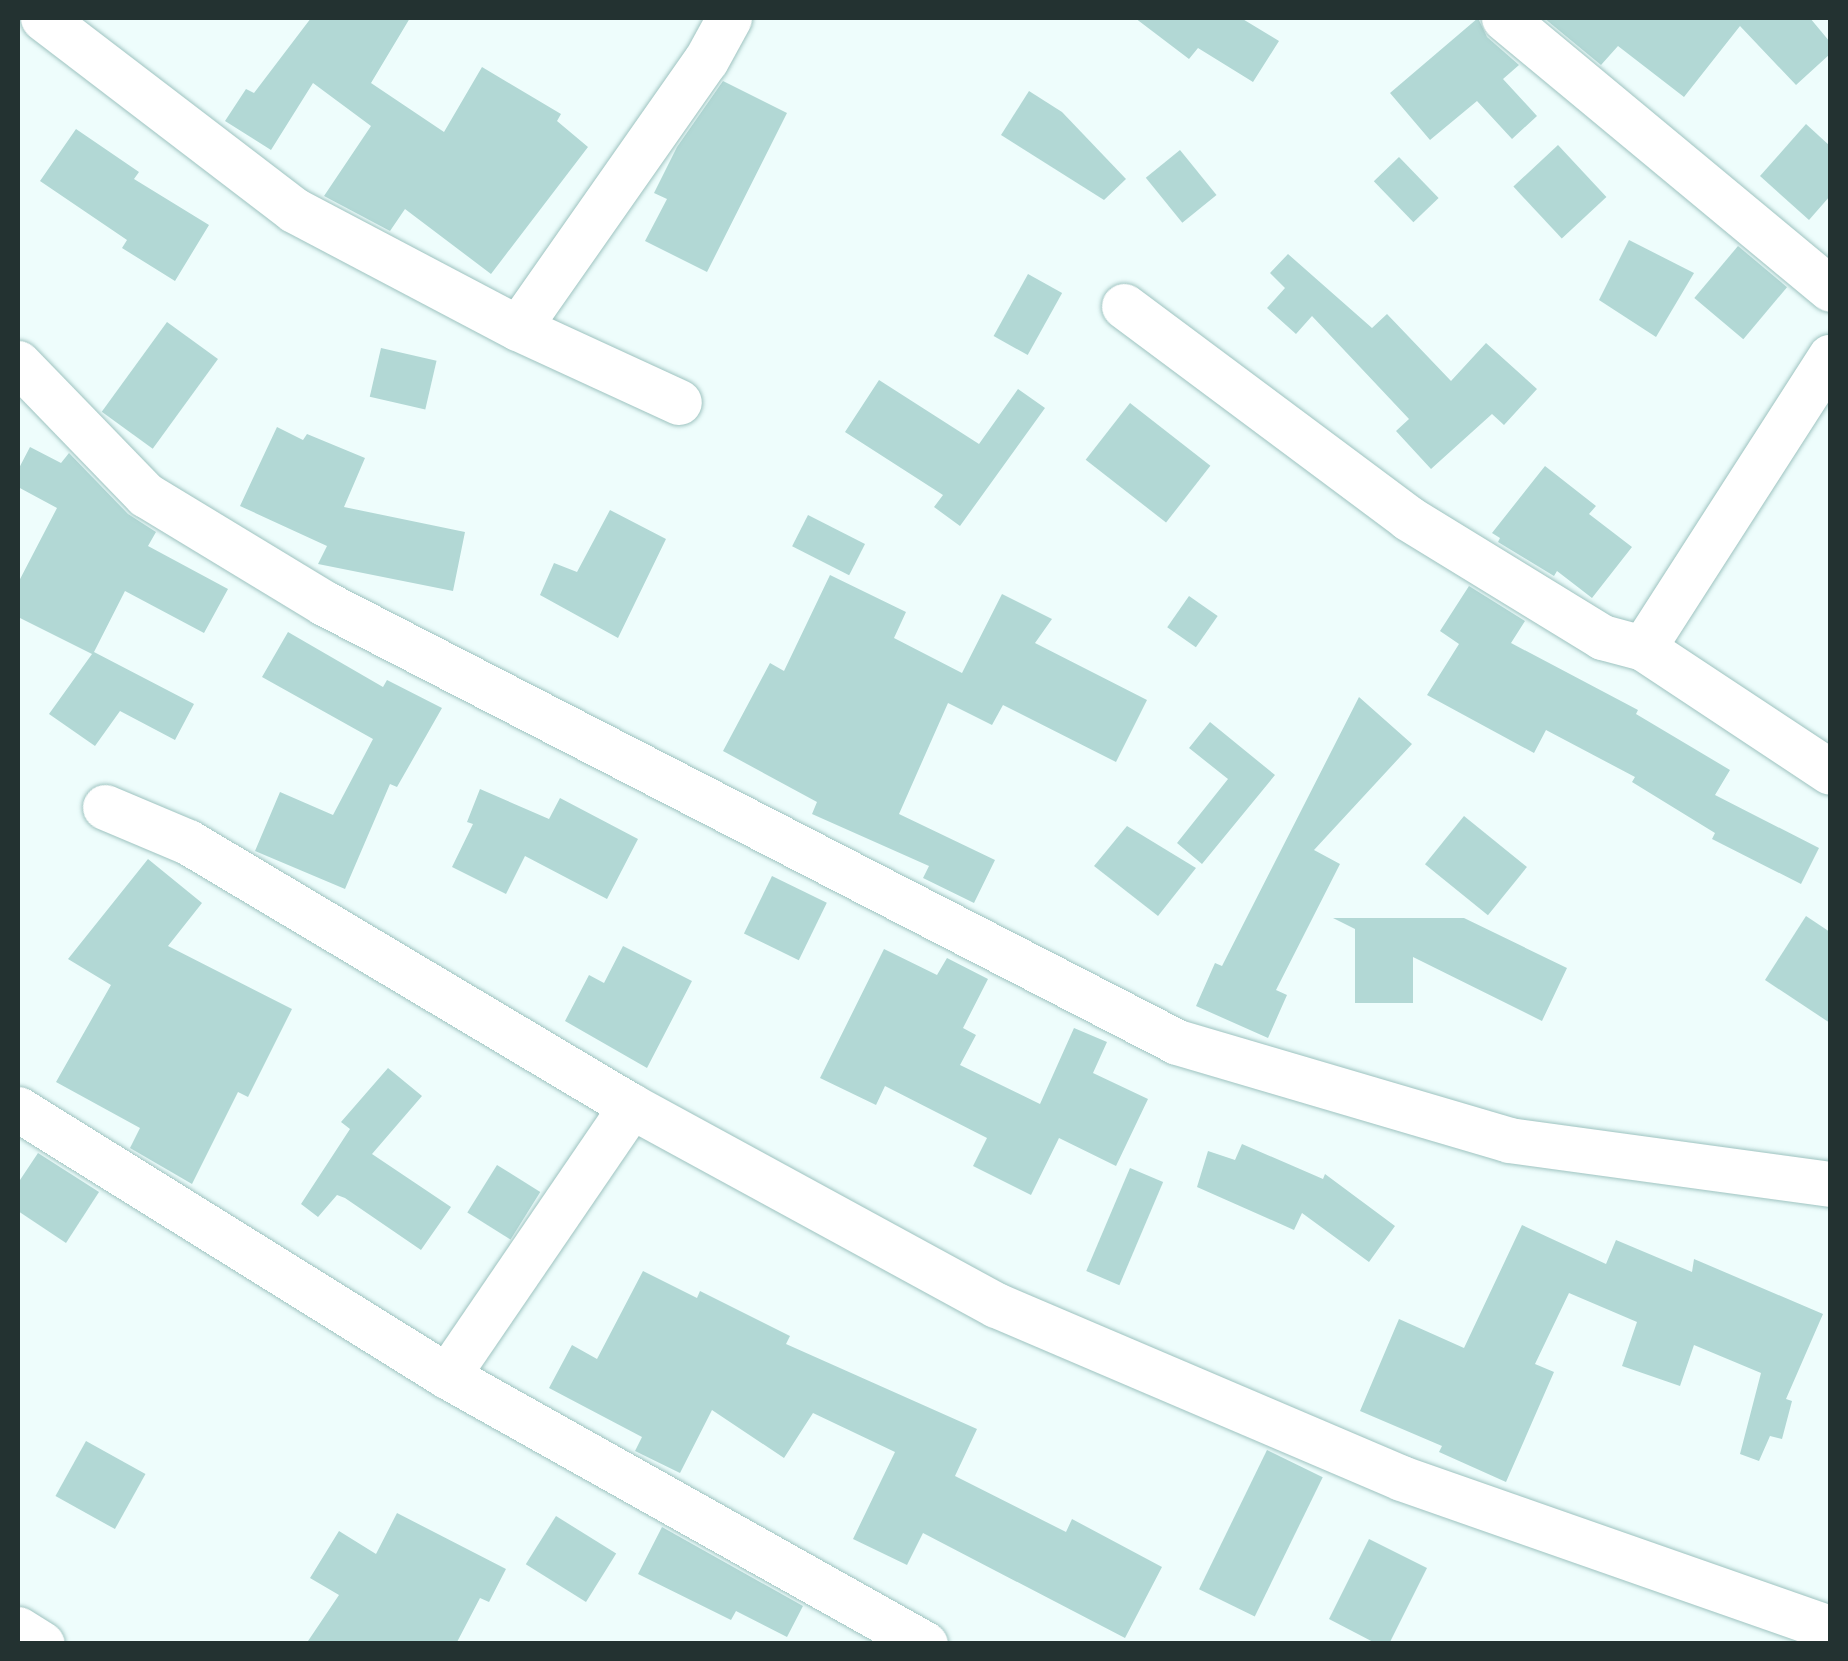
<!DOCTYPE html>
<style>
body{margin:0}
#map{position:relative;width:1848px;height:1661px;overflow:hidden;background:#eefdfc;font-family:Quicksand,sans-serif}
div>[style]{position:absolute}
.building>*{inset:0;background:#b2d8d5;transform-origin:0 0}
.roads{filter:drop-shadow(0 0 2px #9ec3c0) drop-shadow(0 0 2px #9ec3c0)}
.minor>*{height:45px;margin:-22.5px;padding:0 22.5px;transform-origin:22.5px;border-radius:22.5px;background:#fff}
span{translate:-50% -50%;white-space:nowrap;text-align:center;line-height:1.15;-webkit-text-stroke:9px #eefdfc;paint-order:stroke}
.frame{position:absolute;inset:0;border:20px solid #233231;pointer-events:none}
</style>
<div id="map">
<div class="building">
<div style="clip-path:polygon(311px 18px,410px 18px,371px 83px,444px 132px,482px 67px,561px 114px,557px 121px,588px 147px,491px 274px,405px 209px,390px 231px,324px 196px,371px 126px,313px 83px,271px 150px,225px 121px,246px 89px,254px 93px)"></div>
<div style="clip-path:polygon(1135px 18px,1241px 18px,1279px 41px,1253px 82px,1198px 48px,1189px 59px)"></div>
<div style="clip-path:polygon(1478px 18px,1487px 37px,1519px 65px,1503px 79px,1537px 116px,1512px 139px,1477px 101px,1430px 140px,1390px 93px)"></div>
<div style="clip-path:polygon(1544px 18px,1810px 18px,1830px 42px,1830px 54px,1796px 85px,1740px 26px,1684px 97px,1618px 46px,1601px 65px)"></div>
<div style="clip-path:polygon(723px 81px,787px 113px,707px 272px,645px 241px,667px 199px,654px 193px,677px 147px)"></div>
<div style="clip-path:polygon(1029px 91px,1062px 112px,1126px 179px,1104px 200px,1001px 135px)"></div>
<div style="clip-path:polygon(1806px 124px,1830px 146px,1830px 196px,1809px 220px,1760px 176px)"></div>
<div style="clip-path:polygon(76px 129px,139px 172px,134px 179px,209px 225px,175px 281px,122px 248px,127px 240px,40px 181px)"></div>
<div style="left:1558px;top:145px;width:71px;height:61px;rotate:47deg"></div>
<div style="left:1180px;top:150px;width:58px;height:44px;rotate:51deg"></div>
<div style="left:1399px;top:157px;width:57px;height:35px;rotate:46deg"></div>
<div style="clip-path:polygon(1629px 240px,1694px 273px,1656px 337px,1599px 300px)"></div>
<div style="left:1738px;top:246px;width:64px;height:68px;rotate:40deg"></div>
<div style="clip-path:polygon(1288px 254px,1372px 328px,1387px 314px,1451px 381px,1486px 343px,1537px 389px,1504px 425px,1492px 414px,1431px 469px,1396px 431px,1409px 419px,1312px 316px,1296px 334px,1267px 308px,1285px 288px,1270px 273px)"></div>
<div style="left:1028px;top:274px;width:39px;height:71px;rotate:29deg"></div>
<div style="left:167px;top:322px;width:63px;height:111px;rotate:36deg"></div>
<div style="left:381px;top:348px;width:57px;height:50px;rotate:13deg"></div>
<div style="clip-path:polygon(879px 380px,979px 444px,1018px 389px,1045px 408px,960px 526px,934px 507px,943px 495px,845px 432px)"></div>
<div style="left:1130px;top:403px;width:102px;height:72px;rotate:38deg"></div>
<div style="clip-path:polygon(277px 427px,303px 440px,307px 434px,365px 458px,344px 507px,465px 532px,453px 591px,318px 564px,327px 546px,240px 506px)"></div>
<div style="clip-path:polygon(30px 447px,61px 463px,69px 453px,128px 514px,156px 532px,148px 546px,228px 589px,204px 633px,125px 591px,94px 652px,194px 704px,175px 740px,120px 711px,95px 746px,49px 714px,92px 654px,18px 617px,18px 583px,57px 508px,18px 487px,18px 470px)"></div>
<div style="clip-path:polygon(1545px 466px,1596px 506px,1589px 514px,1632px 547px,1592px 598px,1557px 571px,1554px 576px,1498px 542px,1500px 538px,1492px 533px)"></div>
<div style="clip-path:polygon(610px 510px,666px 539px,618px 638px,540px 595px,554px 563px,577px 572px)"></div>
<div style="left:808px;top:515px;width:64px;height:35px;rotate:27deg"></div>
<div style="clip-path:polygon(830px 575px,906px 612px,894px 638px,962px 673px,1002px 594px,1052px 619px,1035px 643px,1147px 700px,1116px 762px,1003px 705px,992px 725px,948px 703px,899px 814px,995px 860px,974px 903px,923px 878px,929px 866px,812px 814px,817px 802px,723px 751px,770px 663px,784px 671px)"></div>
<div style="clip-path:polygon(1469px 586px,1525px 621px,1511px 643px,1638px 710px,1636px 714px,1730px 770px,1715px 795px,1819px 848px,1801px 884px,1712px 839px,1715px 833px,1632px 782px,1635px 777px,1546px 730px,1534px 753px,1427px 695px,1459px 644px,1440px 631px)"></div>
<div style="left:1189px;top:596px;width:35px;height:38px;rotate:35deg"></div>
<div style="clip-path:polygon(288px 632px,383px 687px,387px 680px,442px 708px,397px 787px,390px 784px,345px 889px,255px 851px,280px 792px,333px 815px,373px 739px,262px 677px)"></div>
<div style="clip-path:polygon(1359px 697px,1412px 744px,1314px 850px,1340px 864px,1276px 990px,1287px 995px,1268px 1038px,1196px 1006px,1215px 963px,1222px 966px)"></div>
<div style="clip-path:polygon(1210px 722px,1275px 775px,1202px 864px,1177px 843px,1228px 779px,1189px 748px)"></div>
<div style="clip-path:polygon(480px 789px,549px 819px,560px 798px,638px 839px,607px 899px,525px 856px,506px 894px,452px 867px,473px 824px,467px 822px)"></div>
<div style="left:1464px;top:816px;width:81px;height:62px;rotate:39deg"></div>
<div style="clip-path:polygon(1127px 826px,1196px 868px,1158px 916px,1094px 866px)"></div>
<div style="clip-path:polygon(148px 859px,202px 903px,168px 946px,292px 1009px,248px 1097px,238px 1092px,192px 1184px,130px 1148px,140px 1128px,56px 1082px,111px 985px,68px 959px)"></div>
<div style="left:772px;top:876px;width:61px;height:64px;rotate:26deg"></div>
<div style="clip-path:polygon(1806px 916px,1830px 932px,1830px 1023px,1765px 980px)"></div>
<div style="clip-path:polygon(1333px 918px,1464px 918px,1567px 968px,1542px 1021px,1413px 957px,1413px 1003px,1355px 1003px,1355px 929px)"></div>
<div style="clip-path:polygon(623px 946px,692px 981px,647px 1068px,565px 1021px,589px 975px,604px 983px)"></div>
<div style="clip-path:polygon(884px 949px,937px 975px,947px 958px,988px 979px,963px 1028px,976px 1035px,960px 1065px,1040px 1104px,1074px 1028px,1107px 1042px,1093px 1073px,1148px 1099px,1116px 1166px,1059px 1138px,1031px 1195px,973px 1166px,987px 1138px,885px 1086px,876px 1105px,820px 1078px)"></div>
<div style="clip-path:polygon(388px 1068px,422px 1096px,372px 1154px,451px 1207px,421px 1250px,345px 1198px,337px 1195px,318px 1217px,301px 1204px,350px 1129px,341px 1122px)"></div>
<div style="clip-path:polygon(1242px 1144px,1323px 1179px,1325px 1174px,1395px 1226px,1369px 1262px,1302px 1213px,1294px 1230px,1197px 1187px,1208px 1151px,1235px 1160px)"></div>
<div style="clip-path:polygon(38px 1153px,99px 1192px,66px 1243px,18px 1211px,18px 1183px)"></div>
<div style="left:497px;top:1165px;width:51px;height:56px;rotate:32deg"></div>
<div style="left:1130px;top:1168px;width:36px;height:112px;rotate:23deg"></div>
<div style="clip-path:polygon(1522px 1225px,1606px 1264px,1616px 1240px,1692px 1272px,1694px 1259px,1823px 1314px,1786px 1399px,1792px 1401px,1782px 1439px,1770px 1436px,1759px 1461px,1740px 1454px,1761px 1373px,1694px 1345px,1680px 1386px,1622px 1366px,1637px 1322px,1569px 1293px,1535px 1364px,1554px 1372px,1506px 1482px,1439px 1452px,1442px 1446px,1360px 1411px,1399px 1319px,1464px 1348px)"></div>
<div style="clip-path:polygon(643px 1271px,697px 1298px,700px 1291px,790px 1336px,786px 1344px,977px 1429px,955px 1476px,1066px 1532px,1072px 1519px,1162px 1567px,1125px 1638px,923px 1533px,907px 1565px,853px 1539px,895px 1452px,813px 1413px,784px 1458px,712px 1410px,680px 1473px,635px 1451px,642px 1437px,549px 1388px,572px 1345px,597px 1359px)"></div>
<div style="left:86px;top:1441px;width:68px;height:63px;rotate:29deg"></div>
<div style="left:1267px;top:1450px;width:62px;height:155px;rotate:26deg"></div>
<div style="clip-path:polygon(397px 1513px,506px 1569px,489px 1602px,480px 1598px,456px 1644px,306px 1644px,339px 1595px,310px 1578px,339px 1531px,376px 1554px)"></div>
<div style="left:556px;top:1516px;width:71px;height:57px;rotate:32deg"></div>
<div style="clip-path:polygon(662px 1527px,803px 1606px,787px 1637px,736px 1611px,731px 1620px,638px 1574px)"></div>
<div style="clip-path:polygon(1369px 1539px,1427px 1568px,1389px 1644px,1377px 1644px,1329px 1619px)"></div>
</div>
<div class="roads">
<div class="minor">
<div style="left:43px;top:18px;width:316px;rotate:37.4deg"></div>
<div style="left:294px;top:210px;width:253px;rotate:27.8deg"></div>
<div style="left:518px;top:328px;width:177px;rotate:24.7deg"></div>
<div style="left:1504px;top:18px;width:424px;rotate:39.7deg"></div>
<div style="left:1124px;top:306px;width:354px;rotate:36.7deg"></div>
<div style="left:1408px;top:518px;width:228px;rotate:31.5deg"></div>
<div style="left:1602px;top:637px;width:42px;rotate:15deg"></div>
<div style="left:1643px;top:648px;width:224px;rotate:33.5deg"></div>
<div style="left:518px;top:328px;width:327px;rotate:-55deg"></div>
<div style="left:706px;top:60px;width:48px;rotate:-61.3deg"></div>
<div style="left:18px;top:363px;width:184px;rotate:45.9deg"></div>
<div style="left:146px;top:495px;width:208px;rotate:31.2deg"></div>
<div style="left:324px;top:603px;width:959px;rotate:27.23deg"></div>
<div style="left:1177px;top:1042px;width:346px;rotate:16.4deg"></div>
<div style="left:1509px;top:1140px;width:324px;rotate:7.8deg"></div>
<div style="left:1643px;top:648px;width:346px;rotate:-57.3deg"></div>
<div style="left:105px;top:807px;width:90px;rotate:22.9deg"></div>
<div style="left:188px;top:842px;width:516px;rotate:30.79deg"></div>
<div style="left:631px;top:1106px;width:416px;rotate:28.6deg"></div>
<div style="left:996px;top:1305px;width:440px;rotate:23.1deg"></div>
<div style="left:1401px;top:1478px;width:454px;rotate:19.3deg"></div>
<div style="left:18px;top:1109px;width:505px;rotate:31.9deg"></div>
<div style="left:447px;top:1376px;width:548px;rotate:29.28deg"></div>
<div style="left:447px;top:1376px;width:327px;rotate:-55.7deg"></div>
<div style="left:18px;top:1629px;width:28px;rotate:32deg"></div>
</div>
</div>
<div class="frame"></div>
</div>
